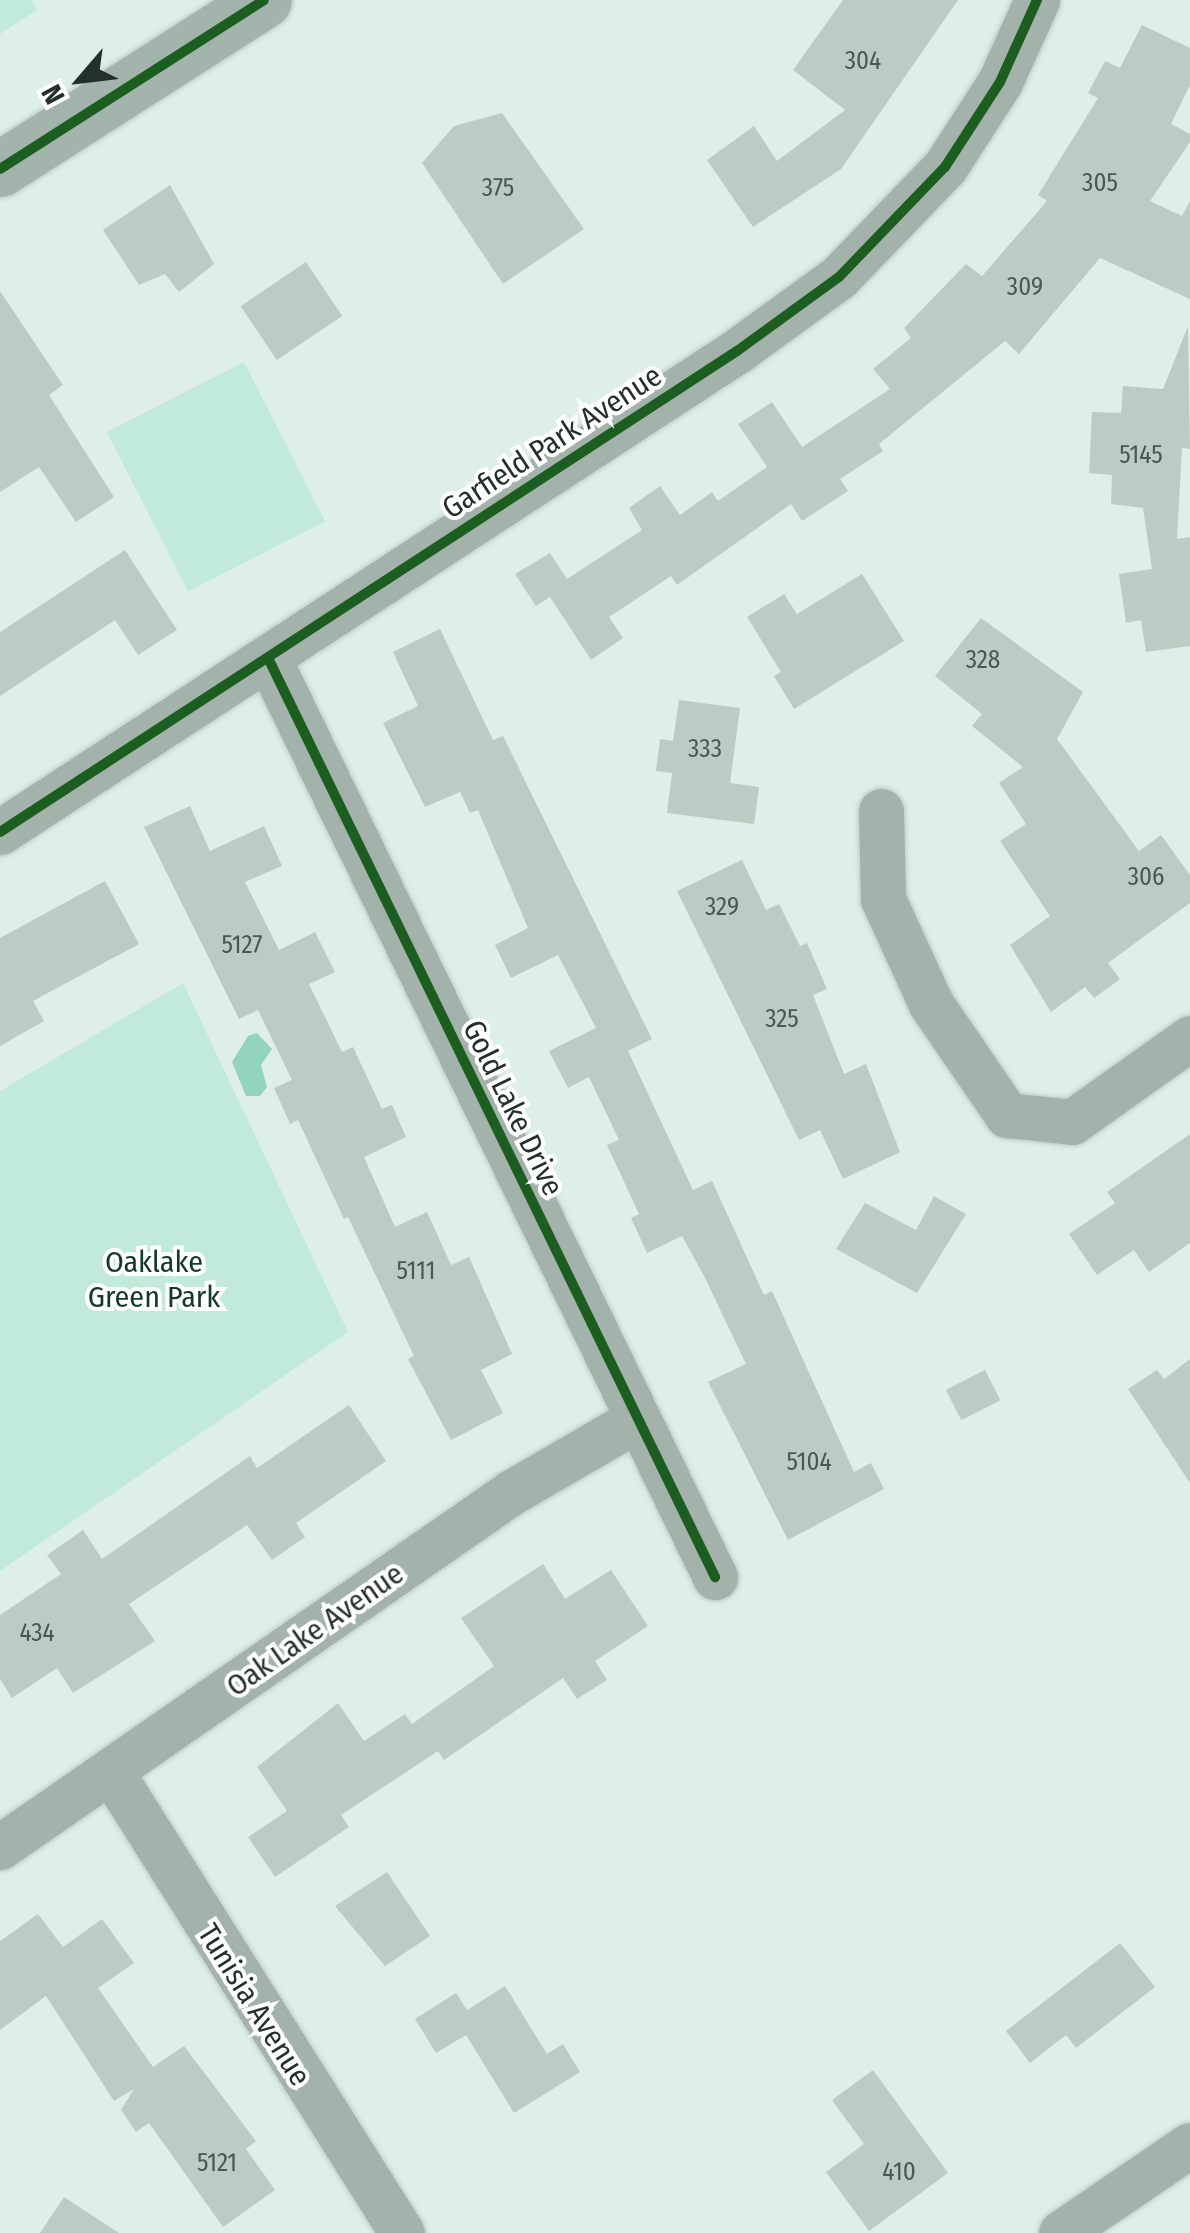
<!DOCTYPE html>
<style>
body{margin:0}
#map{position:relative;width:1190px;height:2233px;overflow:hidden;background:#ddefe8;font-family:"Fira Sans Condensed",sans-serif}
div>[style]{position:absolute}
.green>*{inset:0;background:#c2eada;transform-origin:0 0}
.water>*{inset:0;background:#93d4bd}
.building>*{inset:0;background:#bdcbc5;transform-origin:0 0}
.roads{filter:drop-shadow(0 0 2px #bdcbc5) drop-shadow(0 0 2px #bdcbc5)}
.minor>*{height:45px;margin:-22.5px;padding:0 22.5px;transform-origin:22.5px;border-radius:22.5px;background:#a4b2ac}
.major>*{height:55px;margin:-27.5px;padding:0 27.5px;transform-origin:27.5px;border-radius:27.5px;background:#a2b4ac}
.cycleway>*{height:10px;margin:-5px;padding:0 5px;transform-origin:5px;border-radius:5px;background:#1b5e20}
span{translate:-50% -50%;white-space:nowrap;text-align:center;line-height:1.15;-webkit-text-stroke:8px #fff;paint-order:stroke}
.number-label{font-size:25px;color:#4a5752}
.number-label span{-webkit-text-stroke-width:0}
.street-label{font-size:30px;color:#24302b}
.park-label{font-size:30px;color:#12392c}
.north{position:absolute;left:30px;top:30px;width:100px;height:100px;-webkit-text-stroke:8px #fff;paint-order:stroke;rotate:242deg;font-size:28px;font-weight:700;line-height:40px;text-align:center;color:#24302b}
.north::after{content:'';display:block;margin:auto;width:35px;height:45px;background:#24302b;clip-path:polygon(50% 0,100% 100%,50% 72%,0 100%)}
</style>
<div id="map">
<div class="green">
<div style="clip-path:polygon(0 0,31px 0,37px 10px,0 34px)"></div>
<div style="left:244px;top:362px;width:179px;height:154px;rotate:63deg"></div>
<div style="clip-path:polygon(183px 983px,348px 1332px,0 1571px,0 1091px)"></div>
</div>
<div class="water">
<div style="clip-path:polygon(257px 1033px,272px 1049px,261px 1065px,267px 1087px,260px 1096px,246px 1096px,232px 1062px,248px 1036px)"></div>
</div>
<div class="building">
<div style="clip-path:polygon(843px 0,958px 0,841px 169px,753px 227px,707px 160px,754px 126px,777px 161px,845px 110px,793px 70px)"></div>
<div style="clip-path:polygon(1142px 25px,1190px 48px,1190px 85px,1171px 124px,1190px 134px,1190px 142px,1150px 201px,1182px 216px,1190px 201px,1190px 299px,1100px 258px,1019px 354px,1005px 341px,879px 444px,883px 451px,840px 479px,848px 491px,802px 521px,791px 504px,677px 585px,671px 576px,609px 617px,623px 638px,591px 660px,550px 597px,536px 606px,515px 574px,550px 553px,567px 579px,642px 530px,629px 508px,660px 486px,680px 515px,712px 492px,718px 501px,767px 467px,738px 424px,772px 402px,802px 447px,890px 389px,873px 369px,911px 338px,904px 328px,966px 264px,982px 276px,1047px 201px,1038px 195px,1098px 98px,1088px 93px,1105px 61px,1120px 68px)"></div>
<div style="clip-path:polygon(502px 113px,584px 229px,503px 284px,422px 163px,454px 126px)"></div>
<div style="clip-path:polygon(170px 185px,214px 264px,179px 292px,165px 274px,139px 285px,103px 230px)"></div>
<div style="left:306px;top:262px;width:65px;height:79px;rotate:56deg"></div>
<div style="clip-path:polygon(0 291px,63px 385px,49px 395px,114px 497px,76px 522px,39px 467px,0 492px)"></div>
<div style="clip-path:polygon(1188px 326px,1190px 449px,1182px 448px,1177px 539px,1190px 537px,1190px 646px,1146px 652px,1141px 620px,1126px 623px,1119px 574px,1152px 569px,1143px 508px,1111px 504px,1112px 475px,1089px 473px,1092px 412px,1121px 413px,1123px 386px,1163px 389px)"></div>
<div style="clip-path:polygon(125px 550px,177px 630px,138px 655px,115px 620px,0 696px,0 632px)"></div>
<div style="clip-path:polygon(862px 574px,904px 641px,794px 709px,774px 676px,781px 672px,747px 617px,784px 594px,797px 614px)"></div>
<div style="clip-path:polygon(981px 618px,1083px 692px,1057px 739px,1139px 851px,1161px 835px,1190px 875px,1190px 903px,1108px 963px,1120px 979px,1094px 998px,1085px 987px,1051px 1012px,1010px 945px,1050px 916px,1000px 841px,1026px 824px,999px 783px,1023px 767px,972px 726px,982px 714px,935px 676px)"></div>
<div style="clip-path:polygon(440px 629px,493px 740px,503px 736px,652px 1039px,628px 1051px,693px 1190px,712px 1181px,764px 1295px,772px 1291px,854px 1472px,871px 1463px,884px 1489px,788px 1540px,708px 1382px,746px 1364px,704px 1276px,682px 1236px,647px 1253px,631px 1218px,639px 1214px,607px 1145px,619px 1140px,589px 1077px,568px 1088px,549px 1051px,596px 1028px,558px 955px,511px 978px,495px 945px,528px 928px,478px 810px,470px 813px,460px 792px,425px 807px,383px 723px,418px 706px,393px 652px)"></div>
<div style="clip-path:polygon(679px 700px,740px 708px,730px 783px,759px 787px,754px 824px,667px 813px,672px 773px,656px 771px,660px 739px,673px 741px)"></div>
<div style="clip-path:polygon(190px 806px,210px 851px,264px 826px,282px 866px,245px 882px,279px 950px,315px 932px,335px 972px,309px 984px,342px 1052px,353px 1047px,382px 1109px,392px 1105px,406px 1137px,364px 1157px,395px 1227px,427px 1212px,451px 1265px,469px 1257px,512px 1354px,481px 1370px,503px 1413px,451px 1440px,408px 1359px,414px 1356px,348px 1217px,344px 1219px,298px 1120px,290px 1124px,274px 1088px,292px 1080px,258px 1010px,239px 1019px,144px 827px)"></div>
<div style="clip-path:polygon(742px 860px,766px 910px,779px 904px,800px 946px,807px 943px,827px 989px,813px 995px,844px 1074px,866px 1064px,900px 1152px,843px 1179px,820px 1130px,799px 1140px,677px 891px)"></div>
<div style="clip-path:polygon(105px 881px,139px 944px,33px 1001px,44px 1021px,0 1046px,0 938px)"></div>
<div style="clip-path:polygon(1190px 1134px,1190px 1243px,1149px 1272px,1134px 1250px,1097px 1275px,1069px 1234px,1115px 1203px,1107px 1192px)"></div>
<div style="clip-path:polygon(934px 1196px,966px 1214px,917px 1293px,836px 1249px,865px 1203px,916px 1230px)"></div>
<div style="clip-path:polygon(1190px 1359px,1190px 1483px,1128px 1389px,1157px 1370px,1164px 1379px)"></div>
<div style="left:985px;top:1370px;width:34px;height:44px;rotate:63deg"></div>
<div style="clip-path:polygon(349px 1405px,386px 1461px,296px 1523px,305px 1537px,272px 1560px,247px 1525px,129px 1604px,155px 1641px,73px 1693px,57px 1668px,12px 1698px,0 1679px,0 1615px,61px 1574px,47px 1555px,83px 1530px,102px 1559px,250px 1456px,257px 1468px)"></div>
<div style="clip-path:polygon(543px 1564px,565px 1599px,611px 1570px,648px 1626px,595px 1661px,607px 1680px,577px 1699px,563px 1678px,444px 1760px,438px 1751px,341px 1815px,349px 1827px,275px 1877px,248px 1837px,287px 1811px,257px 1767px,338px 1703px,364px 1741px,405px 1714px,412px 1724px,494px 1666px,461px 1618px)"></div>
<div style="clip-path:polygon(387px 1872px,430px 1936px,385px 1966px,335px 1906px)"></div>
<div style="clip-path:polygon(38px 1914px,63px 1947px,102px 1919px,134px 1963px,98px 1988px,153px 2067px,184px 2046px,256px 2141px,246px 2149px,275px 2190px,223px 2227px,149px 2123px,136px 2132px,121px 2110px,134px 2089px,114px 2101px,46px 1996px,0 2030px,0 1941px)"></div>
<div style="clip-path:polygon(1120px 1943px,1155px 1987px,1076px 2048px,1066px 2035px,1030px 2063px,1006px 2031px)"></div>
<div style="clip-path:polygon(505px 1986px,547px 2054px,563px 2044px,580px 2072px,514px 2113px,466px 2035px,436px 2053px,415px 2019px,456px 1993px,467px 2010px)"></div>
<div style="clip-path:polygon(873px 2070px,948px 2173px,869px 2231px,826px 2172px,864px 2144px,832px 2100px)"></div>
<div style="clip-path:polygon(64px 2197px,119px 2233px,40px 2233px)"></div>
</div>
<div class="roads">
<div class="minor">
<div style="left:269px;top:660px;width:1020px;rotate:64.06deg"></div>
<div style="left:881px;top:811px;width:88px;rotate:88.7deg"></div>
<div style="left:883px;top:899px;width:115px;rotate:65.4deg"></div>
<div style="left:931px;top:1004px;width:135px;rotate:55.6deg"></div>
<div style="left:1007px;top:1115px;width:65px;rotate:6.1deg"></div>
<div style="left:1072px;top:1122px;width:145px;rotate:-35.4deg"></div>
<div style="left:0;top:832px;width:880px;rotate:-33.13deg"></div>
<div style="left:737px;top:351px;width:126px;rotate:-36deg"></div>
<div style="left:839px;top:277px;width:153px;rotate:-46.1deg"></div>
<div style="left:945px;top:167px;width:101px;rotate:-57.1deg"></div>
<div style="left:1000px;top:82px;width:90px;rotate:-65.7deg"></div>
<div style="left:112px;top:1773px;width:544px;rotate:57.77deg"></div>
<div style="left:0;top:1847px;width:623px;rotate:-34.74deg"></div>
<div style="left:512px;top:1492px;width:143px;rotate:-30.1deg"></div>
<div style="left:1061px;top:2233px;width:156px;rotate:-34.3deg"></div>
</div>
<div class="major">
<div style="left:0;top:169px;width:313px;rotate:-32.6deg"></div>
</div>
</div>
<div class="cycleway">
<div style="left:0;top:169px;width:313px;rotate:-32.6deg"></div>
<div style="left:269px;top:660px;width:1020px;rotate:64.06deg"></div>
<div style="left:0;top:832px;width:880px;rotate:-33.13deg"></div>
<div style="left:737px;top:351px;width:126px;rotate:-36deg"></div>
<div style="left:839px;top:277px;width:153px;rotate:-46.1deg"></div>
<div style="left:945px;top:167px;width:101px;rotate:-57.1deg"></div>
<div style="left:1000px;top:82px;width:90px;rotate:-65.7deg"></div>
</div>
<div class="number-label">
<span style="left:863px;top:61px">304</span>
<span style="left:1100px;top:183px">305</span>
<span style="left:498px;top:188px">375</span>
<span style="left:1025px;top:287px">309</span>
<span style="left:1141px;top:455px">5145</span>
<span style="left:983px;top:660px">328</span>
<span style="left:705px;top:749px">333</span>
<span style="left:1146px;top:877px">306</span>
<span style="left:722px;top:907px">329</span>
<span style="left:242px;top:945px">5127</span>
<span style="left:782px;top:1019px">325</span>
<span style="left:416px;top:1271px">5111</span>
<span style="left:809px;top:1462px">5104</span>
<span style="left:37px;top:1633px">434</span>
<span style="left:217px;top:2163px">5121</span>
<span style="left:899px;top:2172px">410</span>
</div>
<div class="street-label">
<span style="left:552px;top:442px;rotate:-33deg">Garfield Park Avenue</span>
<span style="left:513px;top:1108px;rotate:64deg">Gold Lake Drive</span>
<span style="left:315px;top:1630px;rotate:-35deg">Oak Lake Avenue</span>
<span style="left:254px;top:2005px;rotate:58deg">Tunisia Avenue</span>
</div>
<div class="park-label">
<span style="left:154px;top:1279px">Oaklake<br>Green Park</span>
</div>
<div class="north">N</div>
</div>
